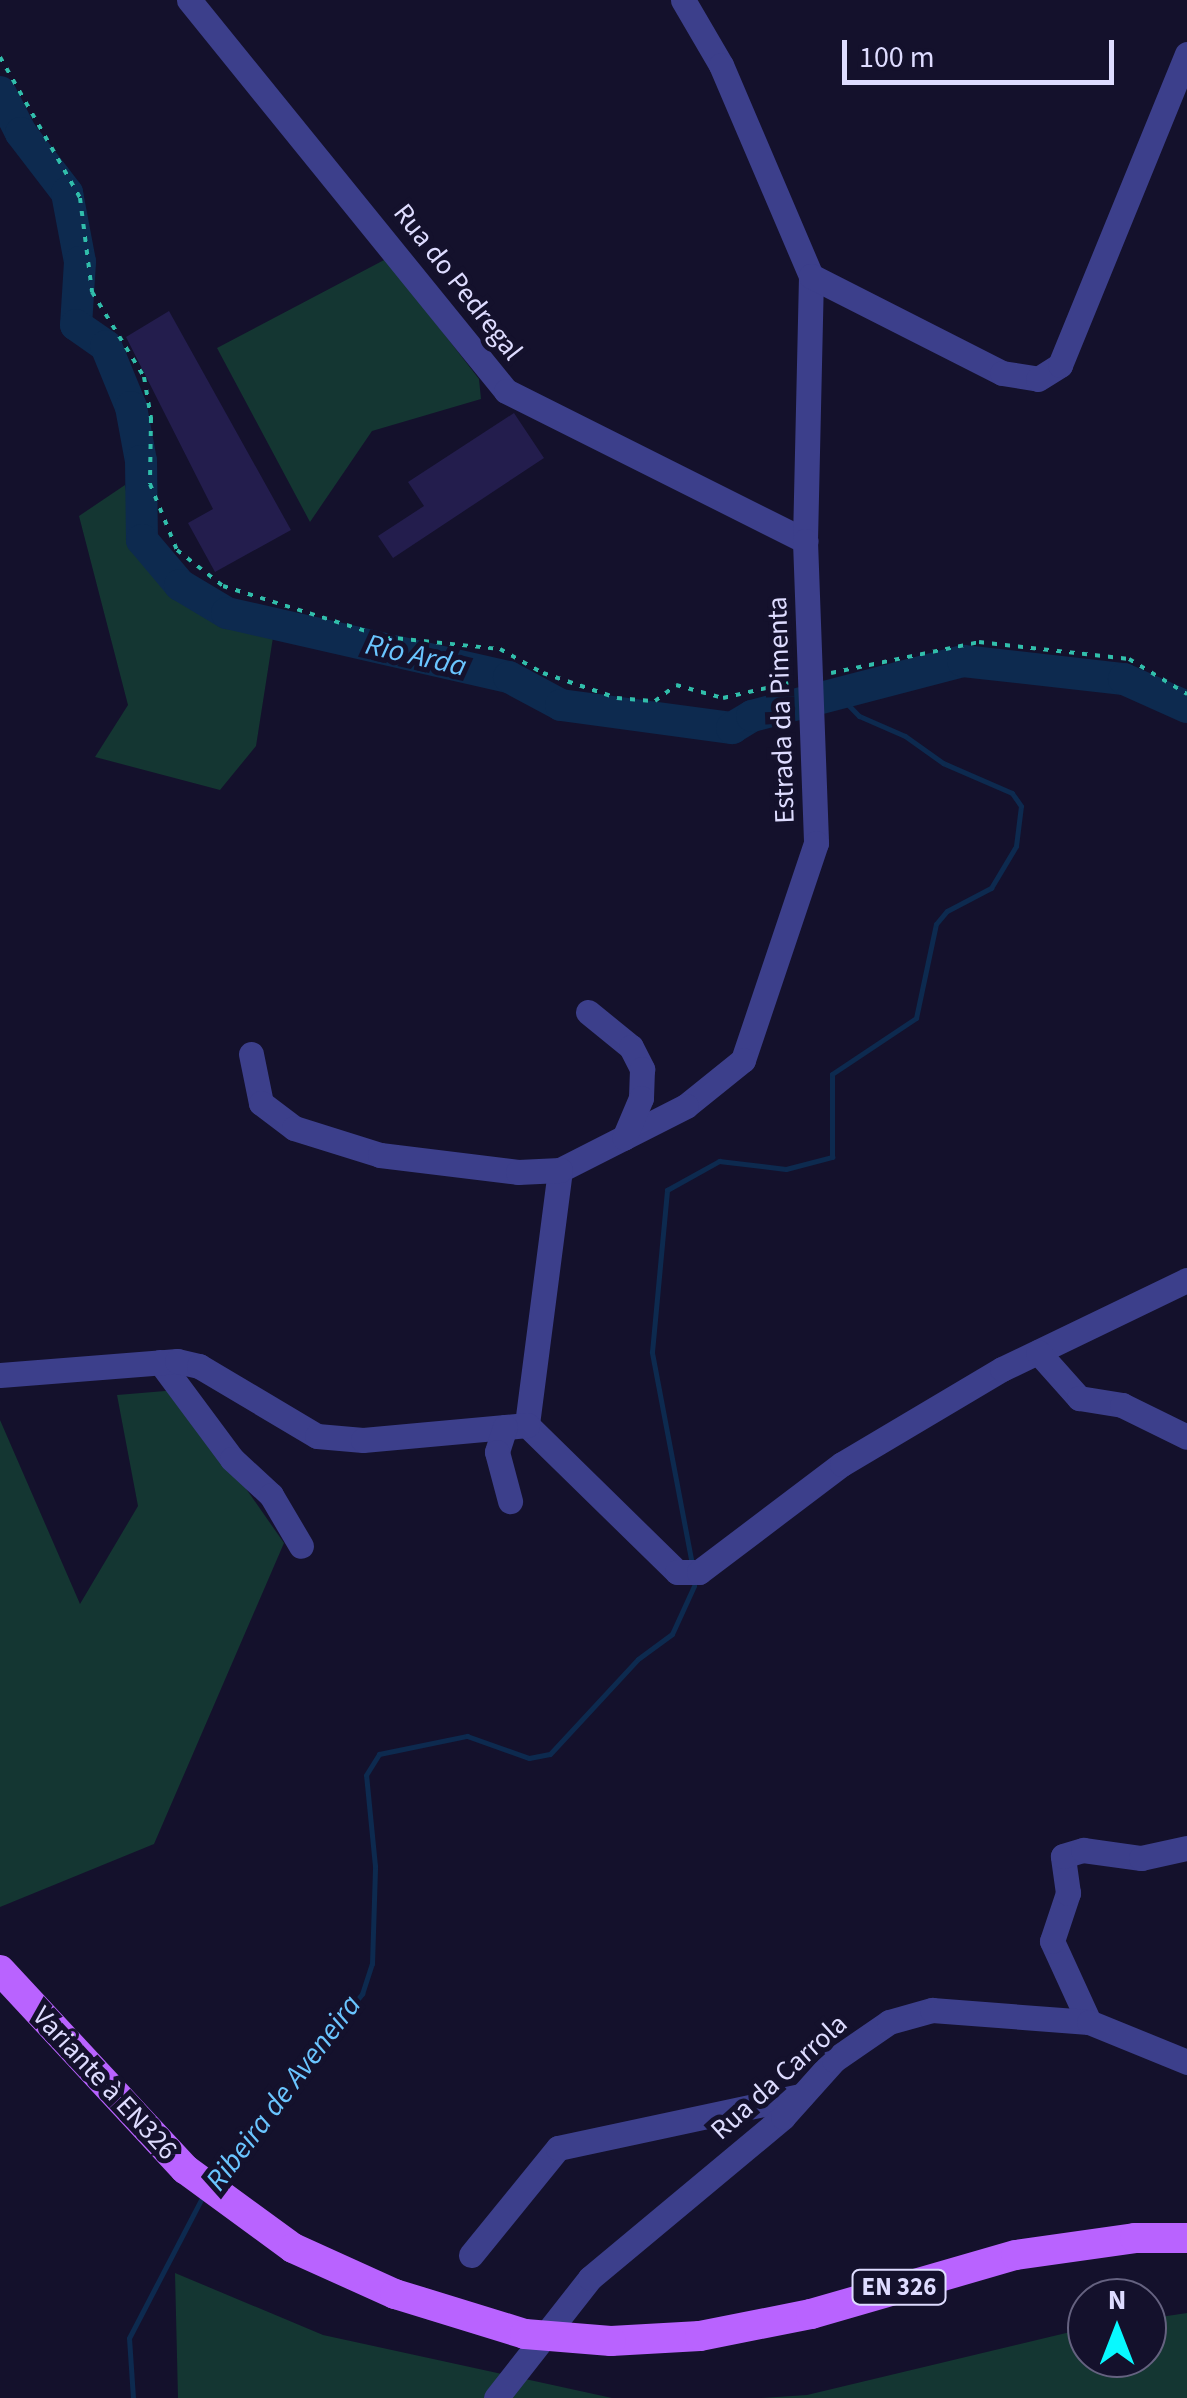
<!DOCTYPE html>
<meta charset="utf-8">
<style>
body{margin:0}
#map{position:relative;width:1187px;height:2398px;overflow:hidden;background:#14112c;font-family:"Source Sans 3",sans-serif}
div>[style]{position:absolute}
.green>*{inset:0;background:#143632}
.stream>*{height:5px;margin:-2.5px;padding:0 2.5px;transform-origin:2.5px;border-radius:2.5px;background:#0d2a4f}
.river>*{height:32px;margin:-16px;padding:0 16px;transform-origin:16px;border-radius:16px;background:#0d2a4f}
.building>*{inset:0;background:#231d4d}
.path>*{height:4px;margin-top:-2px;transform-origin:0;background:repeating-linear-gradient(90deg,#31beab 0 5px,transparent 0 13px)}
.minor>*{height:25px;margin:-12.5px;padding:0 12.5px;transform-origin:12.5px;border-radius:12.5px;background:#3c3f8b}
.major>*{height:30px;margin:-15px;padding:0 15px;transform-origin:15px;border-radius:15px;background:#b963ff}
.major-bridge>*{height:30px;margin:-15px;padding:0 15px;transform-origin:15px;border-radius:15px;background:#b963ff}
span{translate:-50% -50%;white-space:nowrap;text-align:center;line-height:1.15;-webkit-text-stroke:10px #14112c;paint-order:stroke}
.shield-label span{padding:2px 8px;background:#14112c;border:2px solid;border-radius:8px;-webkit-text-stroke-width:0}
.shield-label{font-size:25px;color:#dedcff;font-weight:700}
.street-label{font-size:28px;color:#dedcff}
.water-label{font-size:30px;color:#6ac5ff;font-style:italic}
.north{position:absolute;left:1067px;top:2278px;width:100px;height:100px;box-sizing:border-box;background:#14112c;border:2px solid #656280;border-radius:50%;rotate:0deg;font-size:28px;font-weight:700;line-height:40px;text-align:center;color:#dedcff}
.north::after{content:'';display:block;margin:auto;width:35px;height:45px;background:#08f9ff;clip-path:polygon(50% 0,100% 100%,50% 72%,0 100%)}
.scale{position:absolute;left:842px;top:40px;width:272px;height:45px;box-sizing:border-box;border:5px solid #dedcff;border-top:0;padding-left:12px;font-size:30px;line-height:35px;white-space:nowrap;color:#dedcff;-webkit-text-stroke:8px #14112c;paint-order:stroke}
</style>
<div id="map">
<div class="green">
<div style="clip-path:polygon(386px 259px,479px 379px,481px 399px,372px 431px,310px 522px,217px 348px)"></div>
<div style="clip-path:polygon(125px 485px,134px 542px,175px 591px,225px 620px,274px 631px,256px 746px,220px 790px,95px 757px,128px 705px,79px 516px)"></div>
<div style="clip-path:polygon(177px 1390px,284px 1543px,154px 1844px,0 1907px,0 1420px,80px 1604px,138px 1506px,117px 1395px)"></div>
<div style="clip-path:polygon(175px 2273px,323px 2335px,612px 2398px,178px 2398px)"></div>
<div style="clip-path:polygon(1187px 2313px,1187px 2398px,761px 2398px,807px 2395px,1087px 2328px,1087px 2358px,1147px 2358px,1147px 2319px)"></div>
</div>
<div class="stream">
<div style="left:691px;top:1559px;width:211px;rotate:-100.7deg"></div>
<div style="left:652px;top:1352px;width:163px;rotate:-84.7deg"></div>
<div style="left:667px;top:1190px;width:60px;rotate:-29.1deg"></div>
<div style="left:719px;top:1161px;width:67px;rotate:6.8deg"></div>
<div style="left:786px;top:1169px;width:48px;rotate:-14.6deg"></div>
<div style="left:832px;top:1157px;width:83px;rotate:-90deg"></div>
<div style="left:832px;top:1074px;width:101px;rotate:-33.7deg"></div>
<div style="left:916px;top:1018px;width:96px;rotate:-78deg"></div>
<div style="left:936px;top:924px;width:17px;rotate:-50deg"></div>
<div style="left:947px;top:911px;width:50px;rotate:-27.6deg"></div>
<div style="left:991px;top:888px;width:49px;rotate:-59.2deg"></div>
<div style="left:1016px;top:846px;width:40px;rotate:-82.9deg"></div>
<div style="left:1021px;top:806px;width:16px;rotate:-125deg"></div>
<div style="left:1012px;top:793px;width:75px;rotate:-156.5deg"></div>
<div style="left:943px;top:763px;width:47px;rotate:-144.6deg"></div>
<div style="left:905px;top:736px;width:50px;rotate:-156.5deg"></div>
<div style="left:859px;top:716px;width:30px;rotate:-134deg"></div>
<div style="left:215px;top:2178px;width:236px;rotate:-51.4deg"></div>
<div style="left:362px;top:1994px;width:32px;rotate:-72deg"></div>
<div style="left:372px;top:1964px;width:98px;rotate:-88.2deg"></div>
<div style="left:375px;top:1866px;width:91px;rotate:-95.6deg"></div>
<div style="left:366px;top:1775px;width:25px;rotate:-58deg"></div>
<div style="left:379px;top:1754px;width:90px;rotate:-11.6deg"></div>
<div style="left:467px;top:1736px;width:66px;rotate:19.5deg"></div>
<div style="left:529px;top:1758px;width:21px;rotate:-11deg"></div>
<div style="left:550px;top:1754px;width:129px;rotate:-47.2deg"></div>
<div style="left:638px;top:1659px;width:42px;rotate:-36.3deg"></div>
<div style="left:672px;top:1634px;width:53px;rotate:-65.4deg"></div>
<div style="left:133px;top:2398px;width:60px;rotate:-93.8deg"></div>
<div style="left:129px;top:2338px;width:160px;rotate:-62.5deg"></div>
</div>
<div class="river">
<div style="left:0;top:92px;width:46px;rotate:62.9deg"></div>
<div style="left:21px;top:133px;width:76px;rotate:52.5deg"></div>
<div style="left:67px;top:193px;width:70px;rotate:79.3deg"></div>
<div style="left:80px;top:262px;width:63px;rotate:93.6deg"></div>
<div style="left:76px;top:325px;width:37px;rotate:35deg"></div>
<div style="left:106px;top:346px;width:66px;rotate:67.7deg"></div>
<div style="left:131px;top:407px;width:55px;rotate:79.5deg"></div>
<div style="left:141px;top:461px;width:79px;rotate:89.3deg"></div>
<div style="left:142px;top:540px;width:59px;rotate:49.8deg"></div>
<div style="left:180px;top:585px;width:55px;rotate:30.8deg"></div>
<div style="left:227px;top:613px;width:289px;rotate:12.8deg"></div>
<div style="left:509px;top:677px;width:59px;rotate:28.3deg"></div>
<div style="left:561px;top:705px;width:173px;rotate:7.7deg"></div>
<div style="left:732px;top:728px;width:23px;rotate:-31deg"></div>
<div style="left:752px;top:716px;width:218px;rotate:-14.6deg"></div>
<div style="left:963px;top:661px;width:162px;rotate:6.4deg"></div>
<div style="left:1124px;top:679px;width:69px;rotate:24deg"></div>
</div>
<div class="building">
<div style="clip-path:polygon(169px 311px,291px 530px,215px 572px,188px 523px,213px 509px,126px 337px)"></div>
<div style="clip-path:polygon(514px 413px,544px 458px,393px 558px,378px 536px,424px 506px,408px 482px)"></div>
</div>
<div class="path">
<div style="left:0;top:57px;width:162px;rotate:60.4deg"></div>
<div style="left:80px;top:198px;width:95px;rotate:82.7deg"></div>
<div style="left:92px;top:292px;width:100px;rotate:58.5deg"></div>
<div style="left:144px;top:377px;width:42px;rotate:80.3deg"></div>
<div style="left:151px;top:418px;width:66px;rotate:90.9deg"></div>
<div style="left:150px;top:484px;width:71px;rotate:67.8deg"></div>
<div style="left:177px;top:550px;width:58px;rotate:38deg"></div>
<div style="left:223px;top:586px;width:170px;rotate:17.5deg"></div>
<div style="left:385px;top:637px;width:116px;rotate:6deg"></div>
<div style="left:500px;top:649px;width:49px;rotate:29.2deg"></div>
<div style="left:543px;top:673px;width:78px;rotate:18.7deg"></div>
<div style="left:617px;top:698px;width:38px;rotate:5deg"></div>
<div style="left:655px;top:701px;width:26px;rotate:-37deg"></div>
<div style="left:676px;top:685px;width:49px;rotate:15.5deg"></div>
<div style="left:723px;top:698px;width:67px;rotate:-13deg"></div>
<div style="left:831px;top:673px;width:151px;rotate:-11.8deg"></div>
<div style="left:979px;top:642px;width:151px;rotate:6.5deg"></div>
<div style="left:1129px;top:659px;width:68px;rotate:31.1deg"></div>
</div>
<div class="minor">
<div style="left:189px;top:0;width:503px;rotate:50.97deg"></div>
<div style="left:506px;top:391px;width:335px;rotate:26.6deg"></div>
<div style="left:683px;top:0;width:75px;rotate:59.7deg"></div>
<div style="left:721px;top:65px;width:229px;rotate:66.9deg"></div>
<div style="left:811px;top:276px;width:265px;rotate:91.3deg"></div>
<div style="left:805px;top:541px;width:302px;rotate:87.9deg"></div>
<div style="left:816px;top:843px;width:229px;rotate:108.6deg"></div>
<div style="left:743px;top:1060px;width:73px;rotate:141.1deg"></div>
<div style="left:686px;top:1106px;width:141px;rotate:153.1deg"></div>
<div style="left:560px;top:1170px;width:257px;rotate:97.4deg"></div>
<div style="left:527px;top:1425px;width:210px;rotate:44.4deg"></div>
<div style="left:677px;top:1572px;width:22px"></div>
<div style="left:699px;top:1572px;width:179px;rotate:-37.1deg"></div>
<div style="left:842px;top:1464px;width:186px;rotate:-30.7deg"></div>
<div style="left:1002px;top:1369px;width:205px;rotate:-25.7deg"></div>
<div style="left:811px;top:276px;width:214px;rotate:26.9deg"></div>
<div style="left:1002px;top:373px;width:36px;rotate:9deg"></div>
<div style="left:1038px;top:379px;width:26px;rotate:-32deg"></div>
<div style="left:1060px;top:365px;width:336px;rotate:-67.8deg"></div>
<div style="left:588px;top:1012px;width:55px;rotate:39.1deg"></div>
<div style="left:631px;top:1047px;width:25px;rotate:63deg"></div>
<div style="left:642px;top:1069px;width:29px;rotate:92deg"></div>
<div style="left:641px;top:1098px;width:43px;rotate:113deg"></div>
<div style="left:251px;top:1054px;width:50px;rotate:78.5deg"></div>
<div style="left:261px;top:1103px;width:41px;rotate:37.1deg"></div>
<div style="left:294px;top:1128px;width:90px;rotate:17.4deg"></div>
<div style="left:380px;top:1155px;width:139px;rotate:7deg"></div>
<div style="left:518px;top:1172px;width:42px;rotate:-2.7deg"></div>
<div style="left:1038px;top:1352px;width:62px;rotate:48.3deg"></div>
<div style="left:1079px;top:1398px;width:44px;rotate:9.2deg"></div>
<div style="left:1122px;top:1405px;width:72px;rotate:26.2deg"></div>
<div style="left:160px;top:1362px;width:121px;rotate:53.4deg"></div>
<div style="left:232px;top:1459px;width:53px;rotate:42.7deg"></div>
<div style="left:271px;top:1495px;width:59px;rotate:59.5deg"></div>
<div style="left:0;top:1375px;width:178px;rotate:-4.5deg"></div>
<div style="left:177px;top:1361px;width:23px;rotate:13deg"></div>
<div style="left:199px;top:1366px;width:137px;rotate:30.7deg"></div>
<div style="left:317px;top:1436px;width:46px;rotate:5deg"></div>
<div style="left:363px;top:1440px;width:165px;rotate:-5.2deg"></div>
<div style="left:505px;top:1427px;width:26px;rotate:108deg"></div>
<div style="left:497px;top:1452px;width:51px;rotate:75.1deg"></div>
<div style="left:1089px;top:2022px;width:89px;rotate:-114.6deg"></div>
<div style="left:1052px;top:1941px;width:51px;rotate:-71.6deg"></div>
<div style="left:1068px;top:1893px;width:37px;rotate:-98deg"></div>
<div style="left:1063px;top:1856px;width:21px;rotate:-17deg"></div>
<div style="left:1083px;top:1850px;width:59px;rotate:7.9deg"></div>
<div style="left:1141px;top:1858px;width:47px;rotate:-12.3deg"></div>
<div style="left:471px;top:2255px;width:138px;rotate:-50.9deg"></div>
<div style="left:558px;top:2148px;width:249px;rotate:-12.1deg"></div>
<div style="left:496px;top:2398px;width:152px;rotate:-51.9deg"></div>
<div style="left:590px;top:2278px;width:251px;rotate:-39.8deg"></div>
<div style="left:783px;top:2117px;width:76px;rotate:-48.2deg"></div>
<div style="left:834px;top:2060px;width:67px;rotate:-34.6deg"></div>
<div style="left:889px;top:2022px;width:45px;rotate:-15.6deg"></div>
<div style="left:932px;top:2010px;width:157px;rotate:4.4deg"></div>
<div style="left:1089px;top:2022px;width:106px;rotate:22.2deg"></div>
</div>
<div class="major">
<div style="left:611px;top:2341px;width:89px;rotate:-3.2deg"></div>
<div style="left:700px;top:2336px;width:113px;rotate:-11.2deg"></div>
<div style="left:811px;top:2314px;width:213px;rotate:-16.1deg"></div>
<div style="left:1016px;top:2255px;width:120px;rotate:-8.1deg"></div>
<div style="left:1135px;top:2238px;width:52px"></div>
</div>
<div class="major-bridge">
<div style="left:0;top:1970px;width:272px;rotate:47.1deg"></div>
<div style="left:185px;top:2169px;width:134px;rotate:36.2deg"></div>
<div style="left:293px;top:2248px;width:112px;rotate:24.3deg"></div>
<div style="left:395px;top:2294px;width:136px;rotate:17.1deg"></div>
<div style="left:525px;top:2334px;width:86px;rotate:4.7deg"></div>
</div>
<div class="shield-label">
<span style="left:899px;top:2287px">EN 326</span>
</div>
<div class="street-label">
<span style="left:458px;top:282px;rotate:52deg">Rua do Pedregal</span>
<span style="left:781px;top:710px;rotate:-92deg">Estrada da Pimenta</span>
<span style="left:779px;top:2077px;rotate:-42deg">Rua da Carrola</span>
<span style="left:105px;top:2083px;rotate:47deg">Variante à EN326</span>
</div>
<div class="water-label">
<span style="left:416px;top:656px;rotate:13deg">Rio Arda</span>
<span style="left:284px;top:2093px;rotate:-53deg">Ribeira de Aveneira</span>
</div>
<div class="north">N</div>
<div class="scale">100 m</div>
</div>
